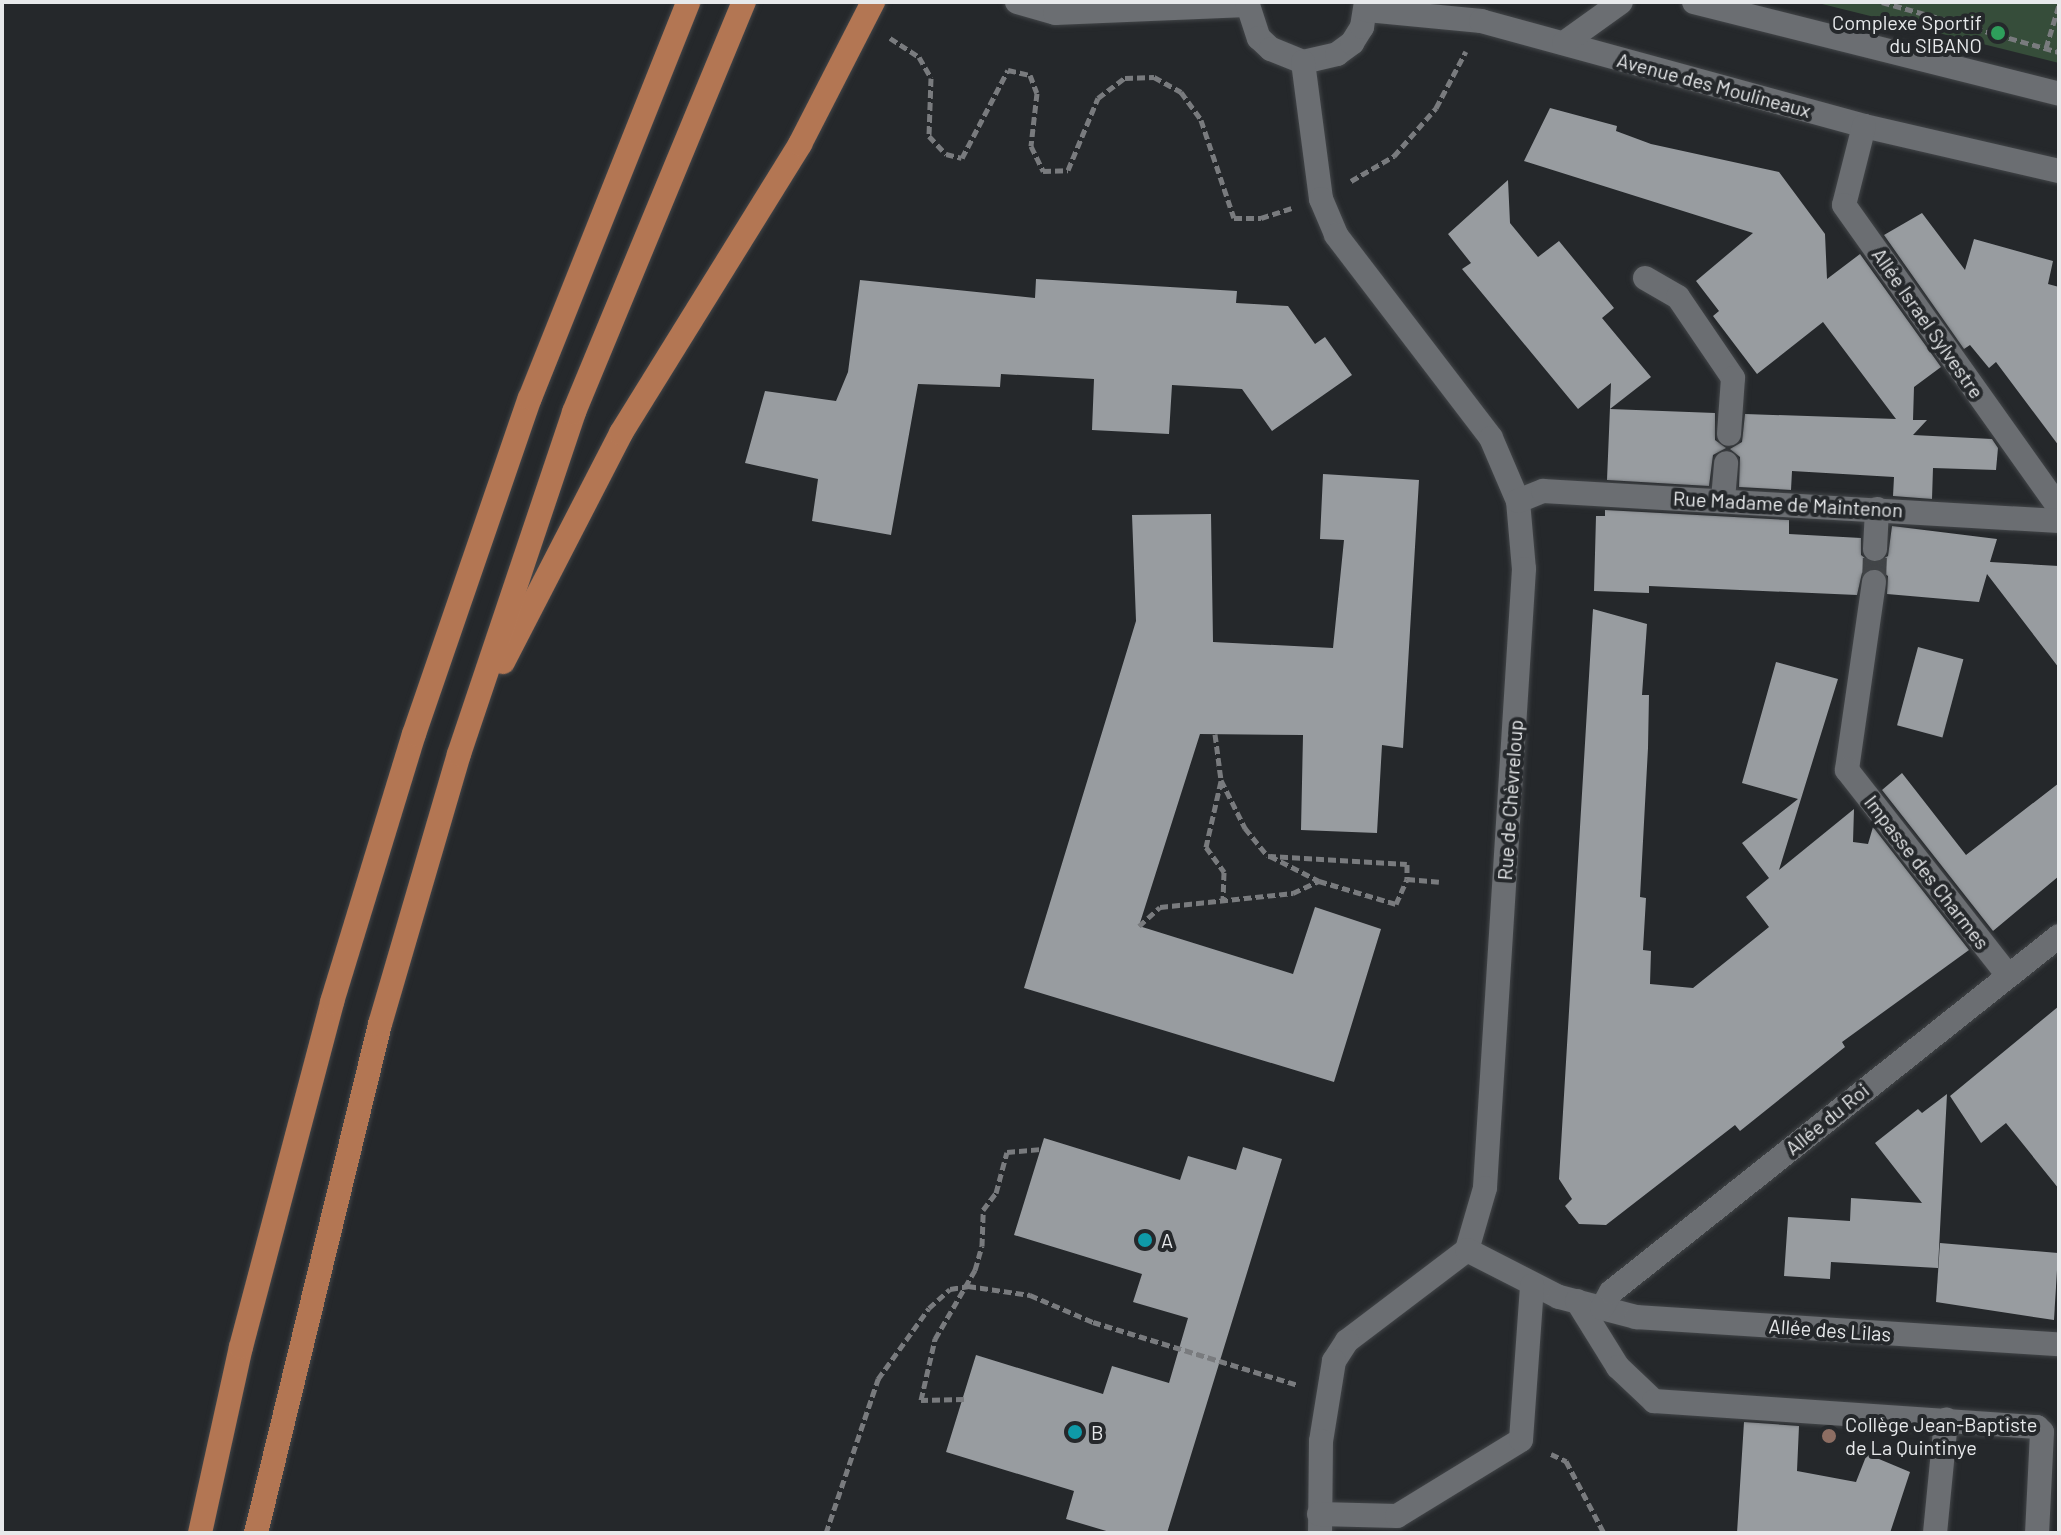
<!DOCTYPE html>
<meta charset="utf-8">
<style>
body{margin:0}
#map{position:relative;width:2061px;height:1535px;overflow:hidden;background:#25282b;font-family:Barlow,sans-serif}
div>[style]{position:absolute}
.green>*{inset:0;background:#364d3a}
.building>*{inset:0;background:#989ca0;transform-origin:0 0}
.minor-tunnel>*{height:24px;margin-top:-12px;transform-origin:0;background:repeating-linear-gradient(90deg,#424548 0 24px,transparent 0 36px)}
.path>*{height:5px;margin-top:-2.5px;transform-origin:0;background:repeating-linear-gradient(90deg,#797b7e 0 8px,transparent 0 12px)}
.roads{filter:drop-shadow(0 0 2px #424548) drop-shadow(0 0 2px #424548)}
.minor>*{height:24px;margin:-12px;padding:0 12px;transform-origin:12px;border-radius:12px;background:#6b6e72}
.major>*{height:24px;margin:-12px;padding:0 12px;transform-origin:12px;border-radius:12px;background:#b37653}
.dots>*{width:22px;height:22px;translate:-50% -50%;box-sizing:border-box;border:4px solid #25282b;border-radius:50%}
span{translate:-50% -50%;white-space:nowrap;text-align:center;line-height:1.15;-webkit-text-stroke:8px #25282b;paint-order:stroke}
.poi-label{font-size:20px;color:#e7e9eb}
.right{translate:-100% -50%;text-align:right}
.left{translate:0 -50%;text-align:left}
.street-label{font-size:20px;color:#e7e9eb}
.frame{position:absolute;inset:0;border:4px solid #e7e9eb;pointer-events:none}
</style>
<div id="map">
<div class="green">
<div style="clip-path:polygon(1814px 2px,2059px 2px,2059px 63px)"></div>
</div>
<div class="building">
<div style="clip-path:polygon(1550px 108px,1617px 126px,1616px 131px,1651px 144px,1779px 172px,1825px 234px,1827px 279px,1860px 254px,1941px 367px,1914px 387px,1913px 420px,1927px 420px,1913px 435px,1992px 439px,1998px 448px,1996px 470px,1933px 468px,1932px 499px,1893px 496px,1894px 477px,1792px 471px,1791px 490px,1739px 487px,1740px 457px,1730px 449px,1742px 442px,1745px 414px,1896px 419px,1823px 322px,1757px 374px,1713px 316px,1719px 311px,1696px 281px,1753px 233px,1524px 161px)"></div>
<div style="clip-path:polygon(1508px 180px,1510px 223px,1538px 257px,1559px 241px,1614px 308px,1602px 318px,1651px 377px,1610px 409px,1715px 413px,1715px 440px,1726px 448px,1713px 455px,1709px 486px,1607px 480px,1611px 383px,1578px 409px,1462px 269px,1471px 263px,1448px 234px)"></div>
<div style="clip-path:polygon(1922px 213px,1965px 270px,1974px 239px,2053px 261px,2048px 284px,2059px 287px,2059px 446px,1996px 362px,1989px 368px,1970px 345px,1964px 349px,1884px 235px)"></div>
<div style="clip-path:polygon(1036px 279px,1237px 291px,1236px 303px,1288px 306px,1315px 344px,1325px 337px,1352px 375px,1272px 431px,1242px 389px,1172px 385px,1169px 434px,1092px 430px,1094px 379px,1001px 374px,1000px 387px,918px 384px,891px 535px,812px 521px,818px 479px,745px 463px,765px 391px,836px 401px,848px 372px,860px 280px,1035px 298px)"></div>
<div style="clip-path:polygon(1323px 474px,1419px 480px,1403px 748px,1382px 745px,1377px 833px,1301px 830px,1303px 735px,1200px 734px,1139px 926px,1293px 974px,1315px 907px,1381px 929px,1334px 1082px,1024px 988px,1136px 621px,1132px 515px,1211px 514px,1213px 642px,1333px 648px,1344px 540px,1320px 539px)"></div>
<div style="clip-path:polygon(1605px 510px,1789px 520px,1789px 534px,1861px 538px,1861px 555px,1873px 564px,1888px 556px,1892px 526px,1997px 539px,1990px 562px,2059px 566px,2059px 668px,1987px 574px,1979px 602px,1887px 594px,1888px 576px,1875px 567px,1862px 573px,1857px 595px,1649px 586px,1649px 593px,1594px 591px,1596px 516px,1605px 516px)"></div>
<div style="clip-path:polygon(1593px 609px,1647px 624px,1642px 695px,1649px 695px,1648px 748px,1640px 897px,1646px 898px,1643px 950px,1651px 951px,1650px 984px,1693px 988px,1769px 927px,1746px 897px,1769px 878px,1742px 843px,1798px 799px,1742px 783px,1776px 662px,1838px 679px,1779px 870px,1854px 809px,1853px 842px,1868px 844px,1873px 827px,1969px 950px,1842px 1042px,1845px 1047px,1740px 1131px,1735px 1125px,1606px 1225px,1579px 1224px,1565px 1206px,1572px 1199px,1559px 1179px)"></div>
<div style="left:1918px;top:647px;width:47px;height:81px;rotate:15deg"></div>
<div style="clip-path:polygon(1902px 773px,1966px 855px,2059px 783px,2059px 876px,1993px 931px,1882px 790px)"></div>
<div style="clip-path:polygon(2059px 1006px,2059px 1189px,2006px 1123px,1981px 1143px,1950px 1096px)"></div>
<div style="clip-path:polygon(1947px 1094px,1938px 1268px,1831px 1262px,1830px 1279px,1784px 1276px,1788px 1217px,1850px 1221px,1851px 1198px,1922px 1203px,1875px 1143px,1918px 1109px,1922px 1113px)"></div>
<div style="clip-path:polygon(1044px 1138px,1180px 1180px,1188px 1156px,1236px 1170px,1243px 1147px,1282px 1159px,1167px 1533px,1113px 1533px,1066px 1519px,1074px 1491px,946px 1452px,976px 1355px,1103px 1394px,1112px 1366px,1169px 1383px,1188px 1318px,1133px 1302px,1142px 1274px,1014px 1235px)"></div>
<div style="clip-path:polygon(1940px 1243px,2058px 1253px,2054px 1320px,1936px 1302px)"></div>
<div style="clip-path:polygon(1744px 1422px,1799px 1426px,1797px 1471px,1856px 1482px,1867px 1454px,1910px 1472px,1890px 1533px,1737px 1533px)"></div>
</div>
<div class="minor-tunnel">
<div style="left:1874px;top:582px;width:33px;rotate:-88deg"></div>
</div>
<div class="path">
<div style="left:1882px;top:2px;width:184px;rotate:15.8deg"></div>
<div style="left:890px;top:38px;width:35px;rotate:33deg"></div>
<div style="left:919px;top:57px;width:24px;rotate:60deg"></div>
<div style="left:931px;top:78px;width:58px;rotate:92deg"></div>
<div style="left:929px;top:136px;width:25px;rotate:47deg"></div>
<div style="left:946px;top:154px;width:16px;rotate:14deg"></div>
<div style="left:962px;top:158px;width:99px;rotate:-62.4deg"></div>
<div style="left:1008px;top:70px;width:23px;rotate:13deg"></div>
<div style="left:1030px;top:75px;width:19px;rotate:69deg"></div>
<div style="left:1037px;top:93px;width:53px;rotate:96.5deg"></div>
<div style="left:1031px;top:146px;width:28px;rotate:64deg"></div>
<div style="left:1043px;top:171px;width:25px;rotate:-2deg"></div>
<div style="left:1068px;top:170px;width:78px;rotate:-67.4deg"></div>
<div style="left:1098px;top:98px;width:34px;rotate:-37deg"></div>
<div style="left:1125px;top:78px;width:29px;rotate:-2deg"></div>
<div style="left:1154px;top:77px;width:31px;rotate:29deg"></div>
<div style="left:1181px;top:92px;width:34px;rotate:54deg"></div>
<div style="left:1201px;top:120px;width:103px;rotate:71.4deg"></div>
<div style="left:1234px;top:218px;width:27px"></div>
<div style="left:1261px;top:218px;width:32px;rotate:-18deg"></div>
<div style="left:2046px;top:48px;width:45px;rotate:-73.2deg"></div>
<div style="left:1351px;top:181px;width:50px;rotate:-30.2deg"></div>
<div style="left:1394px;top:156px;width:64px;rotate:-48.8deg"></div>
<div style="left:1436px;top:108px;width:64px;rotate:-62.2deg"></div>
<div style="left:1215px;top:734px;width:46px;rotate:82.6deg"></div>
<div style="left:1221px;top:780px;width:54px;rotate:63.4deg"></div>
<div style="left:1245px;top:828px;width:36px;rotate:51deg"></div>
<div style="left:1268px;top:856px;width:139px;rotate:3.3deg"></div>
<div style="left:1407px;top:864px;width:15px;rotate:90deg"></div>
<div style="left:1407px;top:879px;width:32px;rotate:5deg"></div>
<div style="left:1221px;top:781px;width:68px;rotate:102.8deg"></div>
<div style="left:1206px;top:847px;width:31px;rotate:54deg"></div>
<div style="left:1224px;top:872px;width:28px;rotate:92deg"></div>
<div style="left:1270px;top:856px;width:55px;rotate:27deg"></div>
<div style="left:1319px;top:881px;width:80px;rotate:16.6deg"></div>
<div style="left:1396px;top:904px;width:27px;rotate:-66deg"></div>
<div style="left:1139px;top:926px;width:28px;rotate:-42deg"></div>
<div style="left:1160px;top:907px;width:134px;rotate:-6deg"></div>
<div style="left:1293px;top:893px;width:29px;rotate:-25deg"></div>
<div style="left:964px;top:1399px;width:43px;rotate:178.7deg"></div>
<div style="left:921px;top:1400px;width:63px;rotate:-77.1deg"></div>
<div style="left:935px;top:1339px;width:80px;rotate:-59.9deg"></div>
<div style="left:975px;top:1270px;width:25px;rotate:-74deg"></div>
<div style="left:982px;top:1246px;width:36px;rotate:-88deg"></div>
<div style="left:983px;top:1210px;width:21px;rotate:-53deg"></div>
<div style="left:996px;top:1193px;width:42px;rotate:-75deg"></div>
<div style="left:1007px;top:1152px;width:33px;rotate:-5deg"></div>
<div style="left:1551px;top:1454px;width:17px;rotate:25deg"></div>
<div style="left:1566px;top:1461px;width:81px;rotate:62.2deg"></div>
<div style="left:826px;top:1533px;width:163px;rotate:-71.3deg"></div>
<div style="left:878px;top:1379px;width:87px;rotate:-54.3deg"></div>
<div style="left:929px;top:1308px;width:28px;rotate:-42deg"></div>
<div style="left:950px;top:1289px;width:18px;rotate:-9deg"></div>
<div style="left:968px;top:1286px;width:63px;rotate:8.3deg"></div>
<div style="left:1030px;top:1295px;width:69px;rotate:23.2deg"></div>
<div style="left:1093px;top:1322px;width:214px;rotate:17.1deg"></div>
</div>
<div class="roads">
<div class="minor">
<div style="left:1017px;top:2px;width:40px;rotate:16deg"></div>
<div style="left:1055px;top:13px;width:192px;rotate:-2.4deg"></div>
<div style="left:1247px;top:2px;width:38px;rotate:72deg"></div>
<div style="left:1259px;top:38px;width:16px;rotate:43deg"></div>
<div style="left:1271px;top:49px;width:35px;rotate:22deg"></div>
<div style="left:1303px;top:62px;width:35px;rotate:-13deg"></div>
<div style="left:1337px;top:54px;width:19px;rotate:-36deg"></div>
<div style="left:1352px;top:43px;width:19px;rotate:-58deg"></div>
<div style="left:1362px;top:27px;width:25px;rotate:-81deg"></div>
<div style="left:1694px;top:2px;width:376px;rotate:14.1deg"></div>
<div style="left:1367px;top:10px;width:115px;rotate:5.5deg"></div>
<div style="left:1481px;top:21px;width:397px;rotate:15.3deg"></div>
<div style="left:1864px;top:126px;width:200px;rotate:13deg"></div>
<div style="left:1564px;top:43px;width:70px;rotate:-35.7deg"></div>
<div style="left:1303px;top:62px;width:138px;rotate:82.5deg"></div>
<div style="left:1321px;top:199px;width:39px;rotate:67deg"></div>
<div style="left:1336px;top:235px;width:255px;rotate:52.6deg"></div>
<div style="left:1491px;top:438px;width:69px;rotate:66.8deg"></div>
<div style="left:1518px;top:501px;width:68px;rotate:85deg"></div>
<div style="left:1524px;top:569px;width:620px;rotate:93.61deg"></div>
<div style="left:1485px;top:1188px;width:65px;rotate:106.2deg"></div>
<div style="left:1467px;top:1250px;width:151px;rotate:142.8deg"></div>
<div style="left:1347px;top:1341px;width:24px;rotate:123deg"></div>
<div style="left:1334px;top:1361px;width:81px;rotate:99.2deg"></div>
<div style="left:1321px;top:1441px;width:92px;rotate:90.6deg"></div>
<div style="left:1864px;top:126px;width:81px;rotate:104.2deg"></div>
<div style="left:1844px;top:205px;width:372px;rotate:54.6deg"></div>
<div style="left:1645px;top:278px;width:38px;rotate:30deg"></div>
<div style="left:1678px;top:297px;width:98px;rotate:55.8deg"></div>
<div style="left:1733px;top:378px;width:56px;rotate:94.1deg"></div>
<div style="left:1723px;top:499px;width:36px;rotate:-85deg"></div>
<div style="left:1518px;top:501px;width:27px;rotate:-22deg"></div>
<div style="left:1543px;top:491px;width:517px;rotate:3.33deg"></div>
<div style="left:1875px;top:549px;width:40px;rotate:-87.1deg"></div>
<div style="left:1874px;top:582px;width:190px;rotate:98.2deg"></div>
<div style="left:1847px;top:770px;width:261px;rotate:51.9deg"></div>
<div style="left:1467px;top:1250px;width:103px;rotate:27.1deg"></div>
<div style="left:1559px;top:1297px;width:80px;rotate:14.6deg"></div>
<div style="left:1636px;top:1317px;width:424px;rotate:3.7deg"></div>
<div style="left:1577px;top:1301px;width:78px;rotate:58.2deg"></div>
<div style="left:1618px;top:1367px;width:50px;rotate:43.4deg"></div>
<div style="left:1654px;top:1401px;width:384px;rotate:3.9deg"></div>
<div style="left:2037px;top:1427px;width:7px;rotate:45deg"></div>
<div style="left:2042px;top:1432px;width:101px;rotate:92.8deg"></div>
<div style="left:1602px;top:1308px;width:18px;rotate:-61deg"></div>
<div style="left:1611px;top:1292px;width:572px;rotate:-38.47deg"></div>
<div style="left:1319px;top:1514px;width:78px;rotate:1.5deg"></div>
<div style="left:1397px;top:1516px;width:145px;rotate:-31.5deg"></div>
<div style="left:1521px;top:1440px;width:155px;rotate:-85.9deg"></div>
<div style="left:1935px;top:1533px;width:114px;rotate:-84.4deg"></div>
</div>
<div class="major">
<div style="left:503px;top:662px;width:258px;rotate:-62.7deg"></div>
<div style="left:621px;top:433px;width:340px;rotate:-58.2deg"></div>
<div style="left:800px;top:144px;width:160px;rotate:-62.8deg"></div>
<div style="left:200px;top:1533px;width:190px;rotate:-77.6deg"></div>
<div style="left:241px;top:1347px;width:357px;rotate:-75.2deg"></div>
<div style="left:332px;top:1002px;width:280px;rotate:-73deg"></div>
<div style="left:414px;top:734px;width:355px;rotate:-71deg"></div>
<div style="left:530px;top:398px;width:426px;rotate:-68.2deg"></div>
<div style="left:256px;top:1533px;width:524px;rotate:-76.31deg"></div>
<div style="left:380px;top:1024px;width:281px;rotate:-73.7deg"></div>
<div style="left:459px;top:754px;width:361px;rotate:-71.4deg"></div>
<div style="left:574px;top:412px;width:444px;rotate:-67.5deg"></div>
</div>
</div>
<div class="dots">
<div style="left:1998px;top:33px;background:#2e9e5b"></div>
<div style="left:1145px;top:1240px;background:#0f9aa8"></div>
<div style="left:1075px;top:1432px;background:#0f9aa8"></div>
<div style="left:1829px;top:1436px;background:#8d6e63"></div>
</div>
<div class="poi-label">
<span class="right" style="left:1982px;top:34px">Complexe Sportif<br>du SIBANO</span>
<span class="left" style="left:1161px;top:1240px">A</span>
<span class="left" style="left:1845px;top:1436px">Collège Jean-Baptiste<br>de La Quintinye</span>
<span class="left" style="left:1091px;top:1432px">B</span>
</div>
<div class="street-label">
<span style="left:1714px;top:85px;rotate:15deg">Avenue des Moulineaux</span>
<span style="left:1928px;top:323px;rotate:55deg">Allée Israel Sylvestre</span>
<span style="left:1788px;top:504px;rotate:3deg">Rue Madame de Maintenon</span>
<span style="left:1510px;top:800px;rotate:-86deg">Rue de Chèvreloup</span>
<span style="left:1927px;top:872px;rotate:52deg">Impasse des Charmes</span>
<span style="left:1827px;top:1119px;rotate:-39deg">Allée du Roi</span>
<span style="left:1830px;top:1330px;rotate:4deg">Allée des Lilas</span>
</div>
<div class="frame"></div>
</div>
